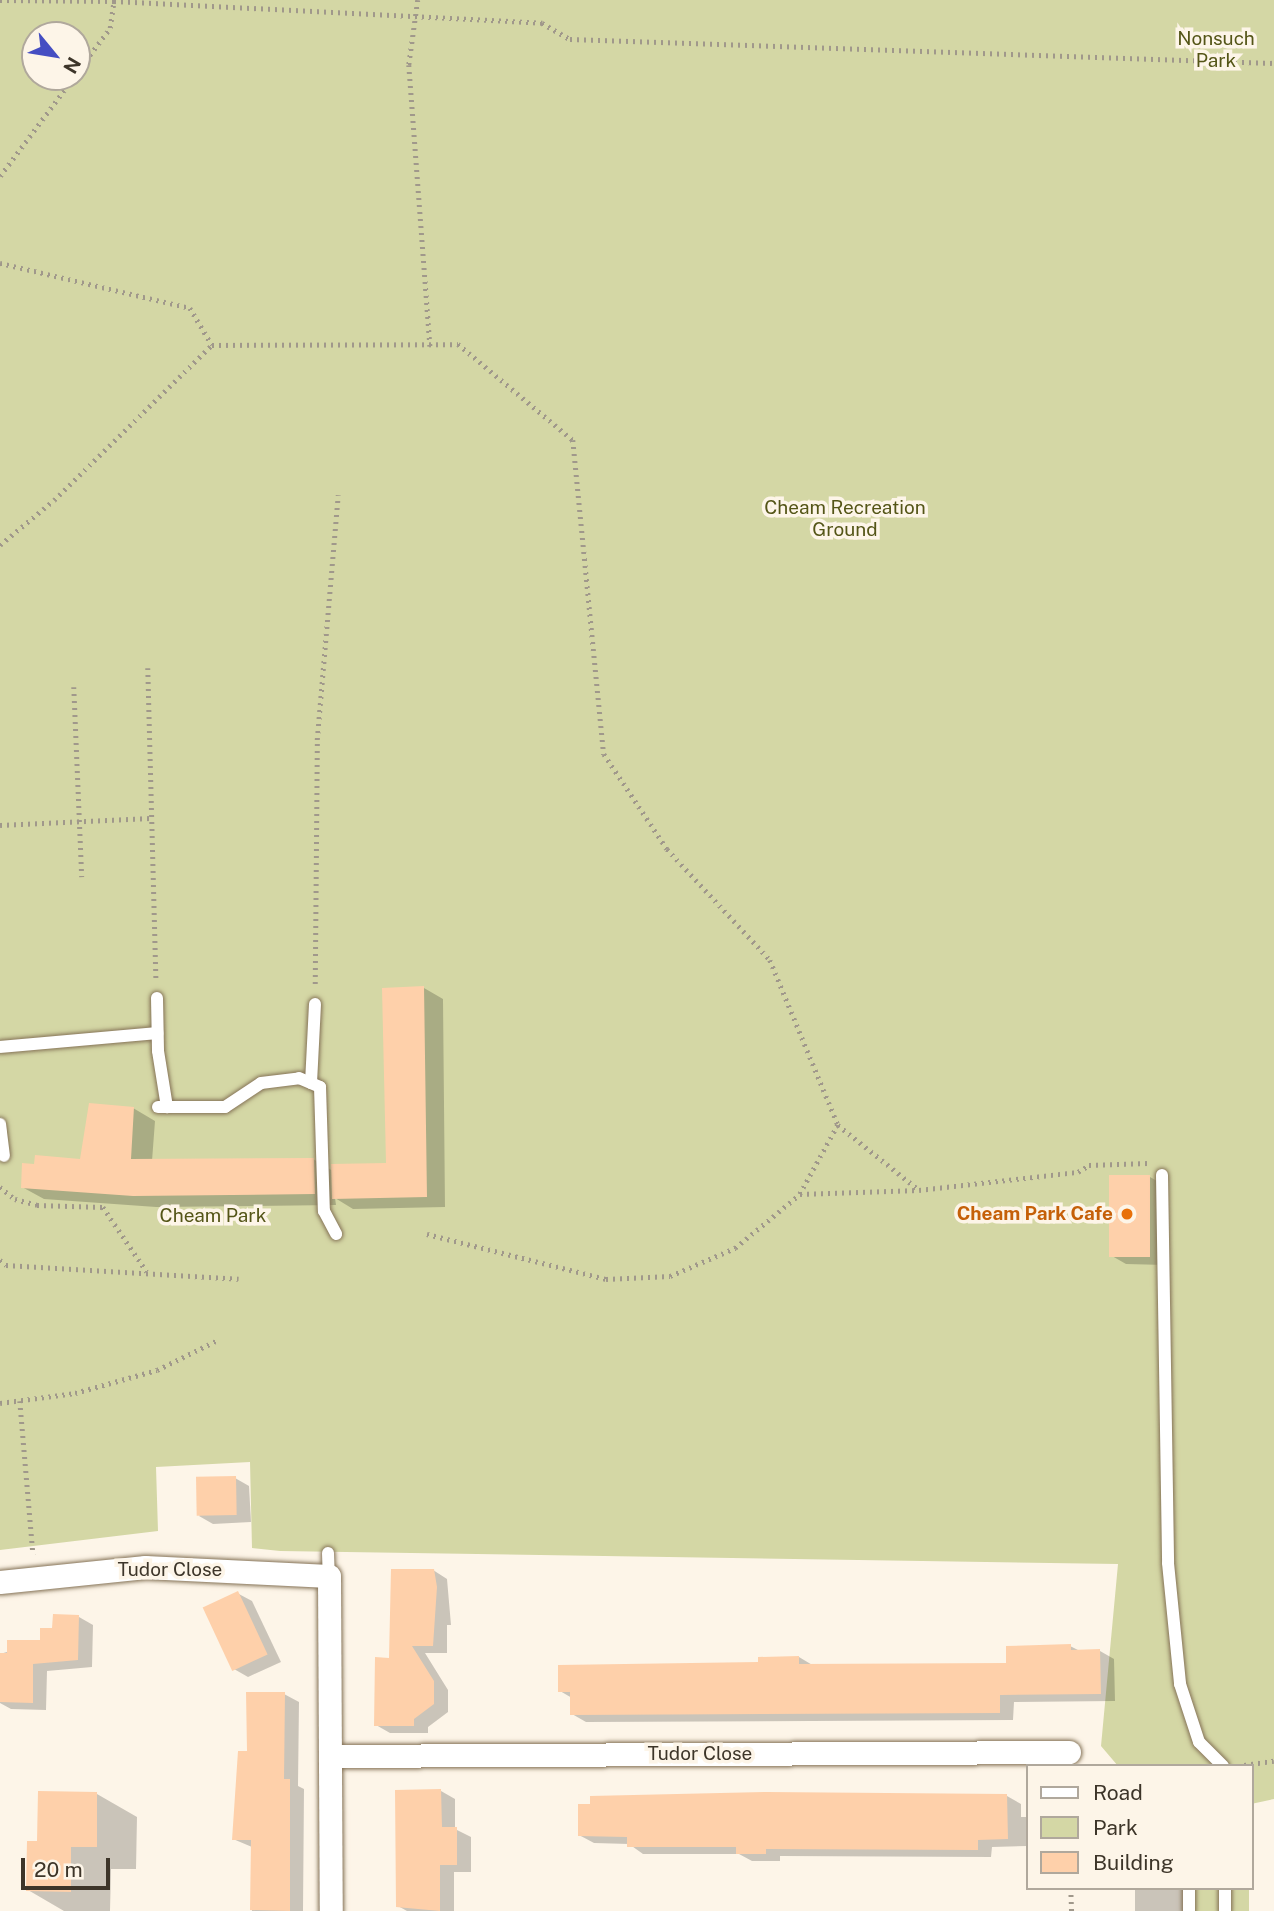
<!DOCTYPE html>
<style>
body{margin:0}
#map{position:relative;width:1274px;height:1911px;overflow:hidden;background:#fdf5e8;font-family:"Public Sans",sans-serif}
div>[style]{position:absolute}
.green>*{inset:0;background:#d4d7a5;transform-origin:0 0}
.shadow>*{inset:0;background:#0003;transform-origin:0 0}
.building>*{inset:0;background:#fed0aa;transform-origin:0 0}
.path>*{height:4.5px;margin-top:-2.25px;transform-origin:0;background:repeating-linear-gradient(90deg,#a0988b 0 2px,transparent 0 7px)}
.roads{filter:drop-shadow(0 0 2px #857357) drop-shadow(0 0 2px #857357)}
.lane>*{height:12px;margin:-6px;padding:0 6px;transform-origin:6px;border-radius:6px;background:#fff}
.street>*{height:23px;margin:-11.5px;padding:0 11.5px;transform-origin:11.5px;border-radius:11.5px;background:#fff}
.dots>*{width:19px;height:19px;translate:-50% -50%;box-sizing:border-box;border:4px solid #fdf5e8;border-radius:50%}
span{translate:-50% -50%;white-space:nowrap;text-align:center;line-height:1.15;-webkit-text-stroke:7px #fdf5e8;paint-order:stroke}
.park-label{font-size:19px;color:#545517}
.food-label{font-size:19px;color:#c56008;font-weight:700}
.right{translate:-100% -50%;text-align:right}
.street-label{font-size:19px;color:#3d3529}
.legend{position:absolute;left:1026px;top:1764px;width:228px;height:126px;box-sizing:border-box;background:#fdf5e8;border:2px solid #b0a89c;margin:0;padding:9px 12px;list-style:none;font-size:21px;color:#3d3529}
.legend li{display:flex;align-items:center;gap:14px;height:35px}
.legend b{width:35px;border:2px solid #b0a89c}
.north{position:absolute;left:21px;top:21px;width:70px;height:70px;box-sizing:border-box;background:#fdf5e8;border:2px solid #b0a89c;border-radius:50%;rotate:120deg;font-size:19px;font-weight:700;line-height:28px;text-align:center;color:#3d3529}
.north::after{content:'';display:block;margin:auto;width:24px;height:32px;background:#454ec2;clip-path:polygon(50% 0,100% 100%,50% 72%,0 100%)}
.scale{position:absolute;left:21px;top:1858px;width:89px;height:32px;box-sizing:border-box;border:4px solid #3d3529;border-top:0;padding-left:9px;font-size:21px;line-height:24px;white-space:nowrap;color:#3d3529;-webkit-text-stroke:5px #fdf5e8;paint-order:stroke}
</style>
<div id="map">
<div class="green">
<div style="clip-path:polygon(evenodd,0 0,1274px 0,1274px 1799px,1251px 1804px,1251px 1766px,1118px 1766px,1101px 1746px,1118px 1564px,280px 1551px,252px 1548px,250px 1462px,156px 1467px,158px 1531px,0 1550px,0 0,35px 35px,77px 35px,77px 77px,35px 77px,35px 35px)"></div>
<div style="left:1195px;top:1888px;width:54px;height:23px"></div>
</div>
<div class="shadow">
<div style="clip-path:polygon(424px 988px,443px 999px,445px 1207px,353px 1209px,335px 1198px,336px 1205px,156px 1207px,44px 1199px,22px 1187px,81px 1160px,133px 1108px,155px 1121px,152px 1161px,313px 1159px,333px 1171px,388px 1165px)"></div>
<div style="clip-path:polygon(1150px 1177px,1164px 1185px,1165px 1265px,1126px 1264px,1112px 1256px)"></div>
<div style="clip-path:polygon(235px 1478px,249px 1486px,251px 1522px,213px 1524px,199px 1516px)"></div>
<div style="clip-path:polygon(433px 1570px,447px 1579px,451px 1625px,447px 1625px,447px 1653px,425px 1653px,448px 1690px,448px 1712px,428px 1727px,428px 1733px,390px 1733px,376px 1725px,391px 1659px)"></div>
<div style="clip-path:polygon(237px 1593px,252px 1601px,281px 1662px,248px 1677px,234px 1669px)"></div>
<div style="clip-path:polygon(79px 1617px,93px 1625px,92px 1667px,47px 1671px,46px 1710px,11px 1709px,0 1703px,0 1654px,41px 1642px)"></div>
<div style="clip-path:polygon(1070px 1646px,1080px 1651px,1100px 1651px,1114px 1659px,1115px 1701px,1014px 1702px,1013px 1720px,586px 1722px,572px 1714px,572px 1698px,560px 1691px,799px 1657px,814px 1666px,1008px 1664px)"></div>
<div style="clip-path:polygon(284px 1694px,299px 1702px,298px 1786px,304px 1789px,303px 1911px,252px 1911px,252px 1847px,233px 1839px,249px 1753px)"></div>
<div style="clip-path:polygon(441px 1791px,455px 1799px,455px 1829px,471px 1837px,471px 1872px,454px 1872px,454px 1911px,407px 1911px,398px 1906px)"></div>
<div style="clip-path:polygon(97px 1794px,137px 1817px,136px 1869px,111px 1869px,110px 1911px,64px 1911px,28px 1890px)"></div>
<div style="clip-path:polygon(1007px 1796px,1021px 1804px,1021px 1817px,1027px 1817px,1027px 1846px,992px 1847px,991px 1857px,780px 1856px,780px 1861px,752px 1861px,739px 1854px,643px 1854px,629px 1844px,594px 1843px,579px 1835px)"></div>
<div style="left:1135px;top:1888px;width:52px;height:23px"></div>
</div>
<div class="building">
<div style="clip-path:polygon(424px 986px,427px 1197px,332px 1199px,331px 1164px,386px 1163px,382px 988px)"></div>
<div style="clip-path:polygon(89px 1103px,134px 1107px,131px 1159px,314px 1158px,315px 1194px,133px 1196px,21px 1188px,22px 1163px,34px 1164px,35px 1155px,80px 1159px)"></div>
<div style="left:1109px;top:1175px;width:41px;height:82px"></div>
<div style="left:236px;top:1476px;width:39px;height:40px;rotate:89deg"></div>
<div style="clip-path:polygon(391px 1569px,434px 1569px,437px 1587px,433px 1646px,412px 1646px,434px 1681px,434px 1704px,414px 1719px,414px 1726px,374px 1726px,375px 1657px,389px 1658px)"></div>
<div style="left:238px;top:1591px;width:70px;height:39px;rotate:65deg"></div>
<div style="clip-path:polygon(53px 1614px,79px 1615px,78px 1660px,33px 1664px,33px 1703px,0 1702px,0 1653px,7px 1653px,7px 1640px,40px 1640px,40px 1628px,52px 1628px)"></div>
<div style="clip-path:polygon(1071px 1644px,1071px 1650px,1100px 1649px,1101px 1694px,1000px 1695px,1000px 1713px,570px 1715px,570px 1692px,558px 1692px,558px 1665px,758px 1662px,758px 1657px,799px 1656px,799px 1664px,1006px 1663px,1006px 1646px)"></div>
<div style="clip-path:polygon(246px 1692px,285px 1692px,284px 1779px,290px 1779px,290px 1911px,250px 1910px,251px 1840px,232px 1840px,238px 1751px,247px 1751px)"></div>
<div style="clip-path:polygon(441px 1789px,442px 1827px,457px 1827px,457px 1865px,440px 1865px,440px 1911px,396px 1907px,395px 1790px)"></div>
<div style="clip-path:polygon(38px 1791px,97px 1792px,97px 1847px,71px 1847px,71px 1892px,26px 1891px,27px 1841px,37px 1841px)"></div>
<div style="clip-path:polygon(767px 1792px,1007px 1794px,1008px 1839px,978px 1840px,978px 1850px,766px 1849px,766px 1854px,736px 1854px,736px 1847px,627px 1847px,627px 1837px,578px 1836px,578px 1804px,590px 1804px,590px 1796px)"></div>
</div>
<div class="path">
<div style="left:0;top:0;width:114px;rotate:0.5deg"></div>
<div style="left:114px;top:1px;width:429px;rotate:2.9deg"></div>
<div style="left:542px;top:23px;width:32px;rotate:30deg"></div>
<div style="left:570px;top:39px;width:704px;rotate:1.95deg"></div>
<div style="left:418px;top:0;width:66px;rotate:97.9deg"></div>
<div style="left:409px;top:65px;width:282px;rotate:85.7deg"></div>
<div style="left:77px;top:72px;width:55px;rotate:-53.1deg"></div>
<div style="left:110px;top:28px;width:27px;rotate:-82deg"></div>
<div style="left:0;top:176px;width:124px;rotate:-53.2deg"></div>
<div style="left:0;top:263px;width:195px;rotate:13.3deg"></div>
<div style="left:190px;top:308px;width:43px;rotate:59.3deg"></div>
<div style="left:212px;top:345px;width:246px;rotate:-0.2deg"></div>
<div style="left:458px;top:344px;width:150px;rotate:39.9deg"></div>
<div style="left:573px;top:440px;width:316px;rotate:84.4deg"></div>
<div style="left:604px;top:754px;width:114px;rotate:56.4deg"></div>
<div style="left:667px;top:849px;width:151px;rotate:47.1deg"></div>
<div style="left:770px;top:960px;width:178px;rotate:67.6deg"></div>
<div style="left:838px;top:1125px;width:79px;rotate:118.8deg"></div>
<div style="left:0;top:545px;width:70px;rotate:-39.8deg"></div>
<div style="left:54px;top:500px;width:221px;rotate:-44.5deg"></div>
<div style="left:148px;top:668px;width:312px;rotate:88.5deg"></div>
<div style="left:74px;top:687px;width:190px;rotate:87.6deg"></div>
<div style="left:0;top:825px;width:151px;rotate:-2.7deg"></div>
<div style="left:315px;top:984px;width:244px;rotate:-89.5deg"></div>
<div style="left:317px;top:740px;width:246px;rotate:-85.1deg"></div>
<div style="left:838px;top:1125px;width:104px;rotate:38.7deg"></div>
<div style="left:0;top:1187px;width:19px;rotate:39deg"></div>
<div style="left:15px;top:1199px;width:23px;rotate:15deg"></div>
<div style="left:37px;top:1205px;width:66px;rotate:1.7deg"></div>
<div style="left:103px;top:1207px;width:78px;rotate:55.9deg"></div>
<div style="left:427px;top:1234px;width:185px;rotate:14.1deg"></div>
<div style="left:606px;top:1279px;width:64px;rotate:-2.7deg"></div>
<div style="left:670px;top:1276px;width:71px;rotate:-23.3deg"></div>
<div style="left:735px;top:1248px;width:85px;rotate:-39.7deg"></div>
<div style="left:800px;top:1194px;width:119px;rotate:-1.9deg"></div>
<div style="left:919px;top:1190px;width:160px;rotate:-6.5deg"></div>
<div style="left:1078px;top:1172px;width:13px;rotate:-32deg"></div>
<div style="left:1089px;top:1165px;width:59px;rotate:-1.9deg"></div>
<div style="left:0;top:1260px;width:8px;rotate:40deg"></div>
<div style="left:6px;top:1265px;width:233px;rotate:3.4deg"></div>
<div style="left:20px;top:1401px;width:154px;rotate:85.1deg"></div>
<div style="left:0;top:1403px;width:76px;rotate:-7.6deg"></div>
<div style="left:75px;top:1393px;width:85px;rotate:-15.7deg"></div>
<div style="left:157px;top:1370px;width:66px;rotate:-26.2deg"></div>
<div style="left:1244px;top:1765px;width:30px;rotate:-8deg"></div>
<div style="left:1071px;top:1888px;width:23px;rotate:88deg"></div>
</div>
<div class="roads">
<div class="lane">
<div style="left:157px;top:998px;width:53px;rotate:88.9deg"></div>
<div style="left:158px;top:1051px;width:57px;rotate:80.9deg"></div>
<div style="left:0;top:1047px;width:158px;rotate:-5.1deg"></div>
<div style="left:311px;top:1083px;width:79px;rotate:-87.1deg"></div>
<div style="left:158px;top:1107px;width:67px"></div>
<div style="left:225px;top:1107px;width:43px;rotate:-33.7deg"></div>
<div style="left:261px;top:1083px;width:38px;rotate:-7deg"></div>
<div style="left:299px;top:1078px;width:23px;rotate:23deg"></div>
<div style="left:320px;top:1087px;width:124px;rotate:88.2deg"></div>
<div style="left:324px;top:1211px;width:26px;rotate:62deg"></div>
<div style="left:0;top:1124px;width:32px;rotate:83deg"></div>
<div style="left:1162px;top:1175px;width:388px;rotate:89.1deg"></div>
<div style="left:1168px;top:1563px;width:122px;rotate:84.3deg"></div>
<div style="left:1180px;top:1684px;width:61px;rotate:71.9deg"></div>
<div style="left:1199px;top:1742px;width:34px;rotate:45deg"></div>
<div style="left:328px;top:1553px;width:23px;rotate:88deg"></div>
<div style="left:1189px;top:1911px;width:23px;rotate:-90deg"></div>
<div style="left:1225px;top:1911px;width:23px;rotate:-90deg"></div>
</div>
<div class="street">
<div style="left:0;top:1582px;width:146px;rotate:-5.9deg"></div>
<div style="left:145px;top:1567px;width:184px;rotate:2.8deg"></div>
<div style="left:329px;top:1576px;width:335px;rotate:89.7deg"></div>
<div style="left:330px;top:1756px;width:739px;rotate:-0.31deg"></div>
</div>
</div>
<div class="dots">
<div style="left:1127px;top:1214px;background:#e8710a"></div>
</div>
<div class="park-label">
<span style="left:1216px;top:50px">Nonsuch<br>Park</span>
<span style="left:845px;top:519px">Cheam Recreation<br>Ground</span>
<span style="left:213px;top:1216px">Cheam Park</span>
</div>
<div class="food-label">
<span class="right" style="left:1113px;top:1214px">Cheam Park Cafe</span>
</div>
<div class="street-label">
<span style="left:170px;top:1570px">Tudor Close</span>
<span style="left:700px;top:1754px">Tudor Close</span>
</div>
<ul class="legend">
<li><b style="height:9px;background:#fff"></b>Road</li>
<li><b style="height:19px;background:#d4d7a5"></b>Park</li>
<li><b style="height:19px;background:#fed0aa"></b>Building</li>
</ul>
<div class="north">N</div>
<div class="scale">20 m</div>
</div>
